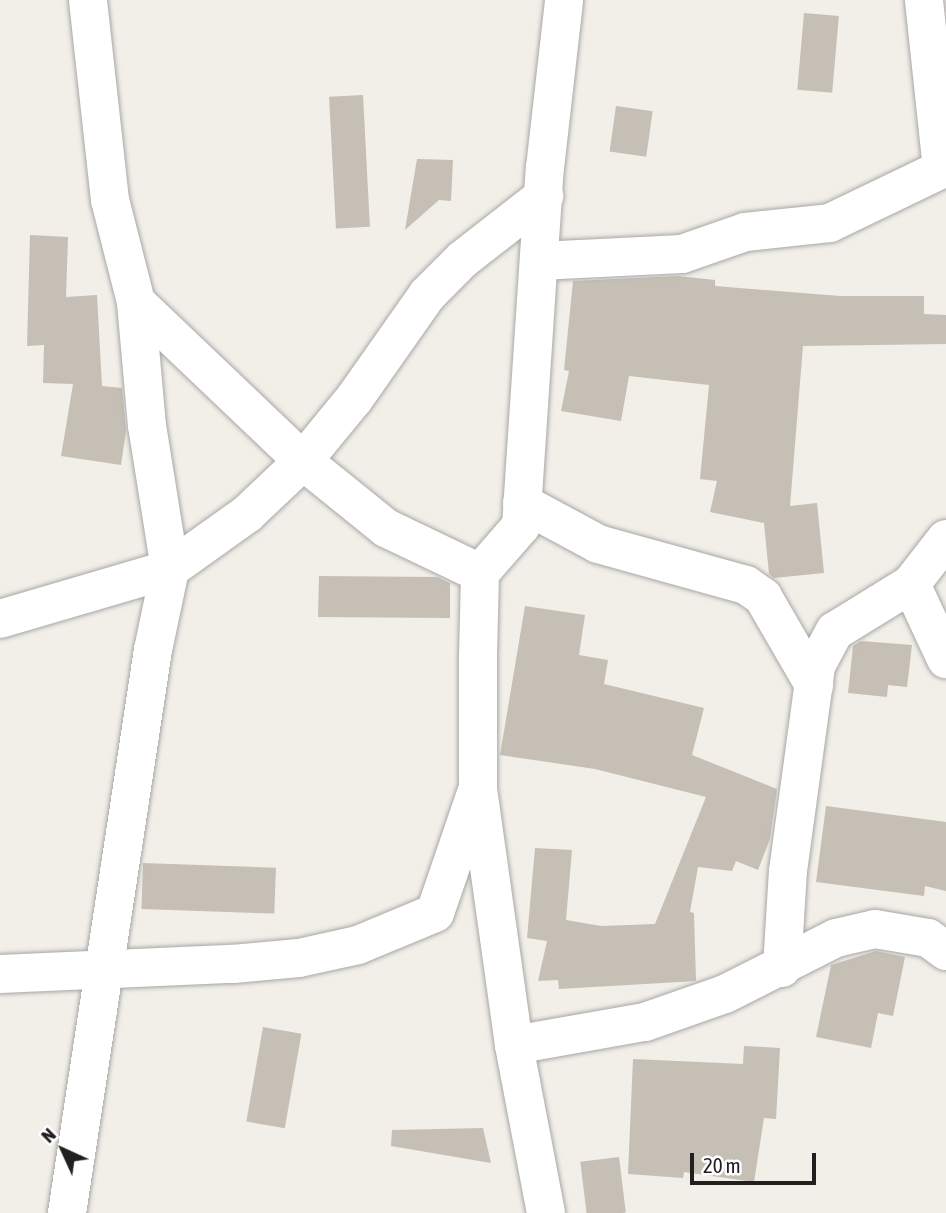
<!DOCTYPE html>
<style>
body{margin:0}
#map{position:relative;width:946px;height:1213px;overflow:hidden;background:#f1efe7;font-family:"Asap Condensed",sans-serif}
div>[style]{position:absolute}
.building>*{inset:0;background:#c6bfb6;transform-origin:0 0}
.roads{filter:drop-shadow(0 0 2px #a7a7a7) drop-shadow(0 0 2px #a7a7a7)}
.street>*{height:38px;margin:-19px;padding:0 19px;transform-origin:19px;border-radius:19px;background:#fff}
span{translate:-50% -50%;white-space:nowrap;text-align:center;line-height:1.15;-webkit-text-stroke:7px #fff;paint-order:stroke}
.north{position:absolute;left:28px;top:1115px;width:70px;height:70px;-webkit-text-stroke:5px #fff;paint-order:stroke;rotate:315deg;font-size:19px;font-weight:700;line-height:28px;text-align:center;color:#202020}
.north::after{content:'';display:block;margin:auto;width:24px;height:32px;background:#202020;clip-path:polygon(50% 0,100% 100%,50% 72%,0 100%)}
.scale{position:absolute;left:690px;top:1153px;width:126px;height:32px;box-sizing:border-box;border:4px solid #202020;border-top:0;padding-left:9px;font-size:21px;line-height:24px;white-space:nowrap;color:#202020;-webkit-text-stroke:5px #fff;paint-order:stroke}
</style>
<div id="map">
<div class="building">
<div style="left:804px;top:13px;width:35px;height:77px;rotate:5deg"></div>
<div style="left:363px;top:95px;width:132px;height:34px;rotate:87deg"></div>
<div style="left:616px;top:106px;width:37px;height:46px;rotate:8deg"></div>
<div style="clip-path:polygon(417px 159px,453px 160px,451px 201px,439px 200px,405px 230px)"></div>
<div style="clip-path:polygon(30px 235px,68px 237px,66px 297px,97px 295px,102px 386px,122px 388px,126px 431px,121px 465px,61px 456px,73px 384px,43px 383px,44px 345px,27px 346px)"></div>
<div style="clip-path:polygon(678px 276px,715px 280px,715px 286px,840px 296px,924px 296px,924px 314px,946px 315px,946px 344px,803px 346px,790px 506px,817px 503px,824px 573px,774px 578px,769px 574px,764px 523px,710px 512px,717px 481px,700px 479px,709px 385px,629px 376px,621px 421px,561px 411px,569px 371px,564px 370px,573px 281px)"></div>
<div style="clip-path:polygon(319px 576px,437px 577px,450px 583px,450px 618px,318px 617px)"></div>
<div style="clip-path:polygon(525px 606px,585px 615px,579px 655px,608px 660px,604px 684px,704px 708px,692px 755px,777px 789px,770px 839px,758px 870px,736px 861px,732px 871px,698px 867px,690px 912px,694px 913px,696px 981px,559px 989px,558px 980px,538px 981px,547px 941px,527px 938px,535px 848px,572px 850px,566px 920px,601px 926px,655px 924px,706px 797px,595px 769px,500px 755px)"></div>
<div style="clip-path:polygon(861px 641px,912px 645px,907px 687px,888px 685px,887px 697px,848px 693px,853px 646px)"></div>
<div style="clip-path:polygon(826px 806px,946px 822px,946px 891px,925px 886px,924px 896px,816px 882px)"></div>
<div style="left:143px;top:863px;width:133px;height:46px;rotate:2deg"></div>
<div style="clip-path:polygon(876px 951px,905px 957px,893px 1016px,878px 1013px,871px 1048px,816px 1037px,831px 965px)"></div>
<div style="left:263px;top:1027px;width:39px;height:96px;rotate:10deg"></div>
<div style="clip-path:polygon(744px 1046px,780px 1048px,776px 1119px,764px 1118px,754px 1182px,684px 1172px,683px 1178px,628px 1174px,633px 1059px,743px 1064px)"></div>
<div style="clip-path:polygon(483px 1128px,491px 1163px,391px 1146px,392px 1130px)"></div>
<div style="left:619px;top:1157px;width:56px;height:39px;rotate:83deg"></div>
</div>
<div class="roads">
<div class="street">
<div style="left:539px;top:261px;width:143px;rotate:-2.8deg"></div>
<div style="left:682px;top:254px;width:67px;rotate:-19.2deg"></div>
<div style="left:745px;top:232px;width:85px;rotate:-6deg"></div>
<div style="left:830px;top:223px;width:124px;rotate:-25.7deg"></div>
<div style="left:942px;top:169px;width:170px;rotate:-96.1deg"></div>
<div style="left:136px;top:302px;width:231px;rotate:43.6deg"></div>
<div style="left:303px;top:461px;width:107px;rotate:38.9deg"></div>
<div style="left:386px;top:528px;width:104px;rotate:25.6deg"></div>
<div style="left:522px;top:503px;width:86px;rotate:28.3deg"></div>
<div style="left:598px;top:544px;width:154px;rotate:15.5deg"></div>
<div style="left:746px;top:585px;width:21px;rotate:35deg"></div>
<div style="left:763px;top:597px;width:102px;rotate:59.9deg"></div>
<div style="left:911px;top:584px;width:83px;rotate:65deg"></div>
<div style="left:0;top:619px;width:177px;rotate:-16.4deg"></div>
<div style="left:170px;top:569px;width:95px;rotate:-35.5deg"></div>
<div style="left:247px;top:514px;width:77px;rotate:-43.4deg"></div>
<div style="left:303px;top:461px;width:80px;rotate:-50.6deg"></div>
<div style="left:354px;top:399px;width:127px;rotate:-54.9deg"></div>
<div style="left:427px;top:295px;width:51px;rotate:-45deg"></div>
<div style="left:463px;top:259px;width:103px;rotate:-37.9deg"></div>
<div style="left:782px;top:968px;width:97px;rotate:-86.5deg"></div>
<div style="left:788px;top:871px;width:207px;rotate:-82.2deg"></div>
<div style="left:816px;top:666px;width:40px;rotate:-62deg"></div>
<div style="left:835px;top:631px;width:89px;rotate:-31.7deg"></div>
<div style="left:911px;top:584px;width:57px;rotate:-52.1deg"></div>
<div style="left:0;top:974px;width:233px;rotate:-2.5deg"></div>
<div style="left:233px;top:964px;width:66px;rotate:-5.2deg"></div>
<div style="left:299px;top:958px;width:60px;rotate:-12.4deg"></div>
<div style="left:358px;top:945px;width:83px;rotate:-22.6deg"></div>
<div style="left:435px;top:913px;width:127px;rotate:-71.1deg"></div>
<div style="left:514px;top:1045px;width:133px;rotate:-10deg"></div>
<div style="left:645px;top:1022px;width:85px;rotate:-19.3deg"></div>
<div style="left:725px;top:994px;width:124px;rotate:-26.8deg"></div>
<div style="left:836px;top:938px;width:40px;rotate:-13deg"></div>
<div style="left:875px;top:929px;width:54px;rotate:9.6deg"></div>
<div style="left:928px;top:938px;width:22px;rotate:36deg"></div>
<div style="left:67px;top:1213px;width:570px;rotate:-81.32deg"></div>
<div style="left:153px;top:650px;width:83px;rotate:-78.1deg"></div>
<div style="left:170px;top:569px;width:145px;rotate:-99.1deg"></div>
<div style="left:147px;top:426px;width:124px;rotate:-95.1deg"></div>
<div style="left:136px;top:302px;width:105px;rotate:-104.3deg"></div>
<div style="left:110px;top:200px;width:201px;rotate:-96.3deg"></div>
<div style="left:546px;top:1213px;width:171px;rotate:-100.8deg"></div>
<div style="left:514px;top:1045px;width:260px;rotate:-98deg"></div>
<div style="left:478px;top:788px;width:132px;rotate:-90deg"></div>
<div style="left:478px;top:656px;width:83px;rotate:-88.6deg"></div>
<div style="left:480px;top:573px;width:62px;rotate:-48.9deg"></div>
<div style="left:521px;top:526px;width:359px;rotate:-86.2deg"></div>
<div style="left:545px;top:168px;width:169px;rotate:-83.5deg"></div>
</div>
</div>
<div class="north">N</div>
<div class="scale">20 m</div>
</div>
